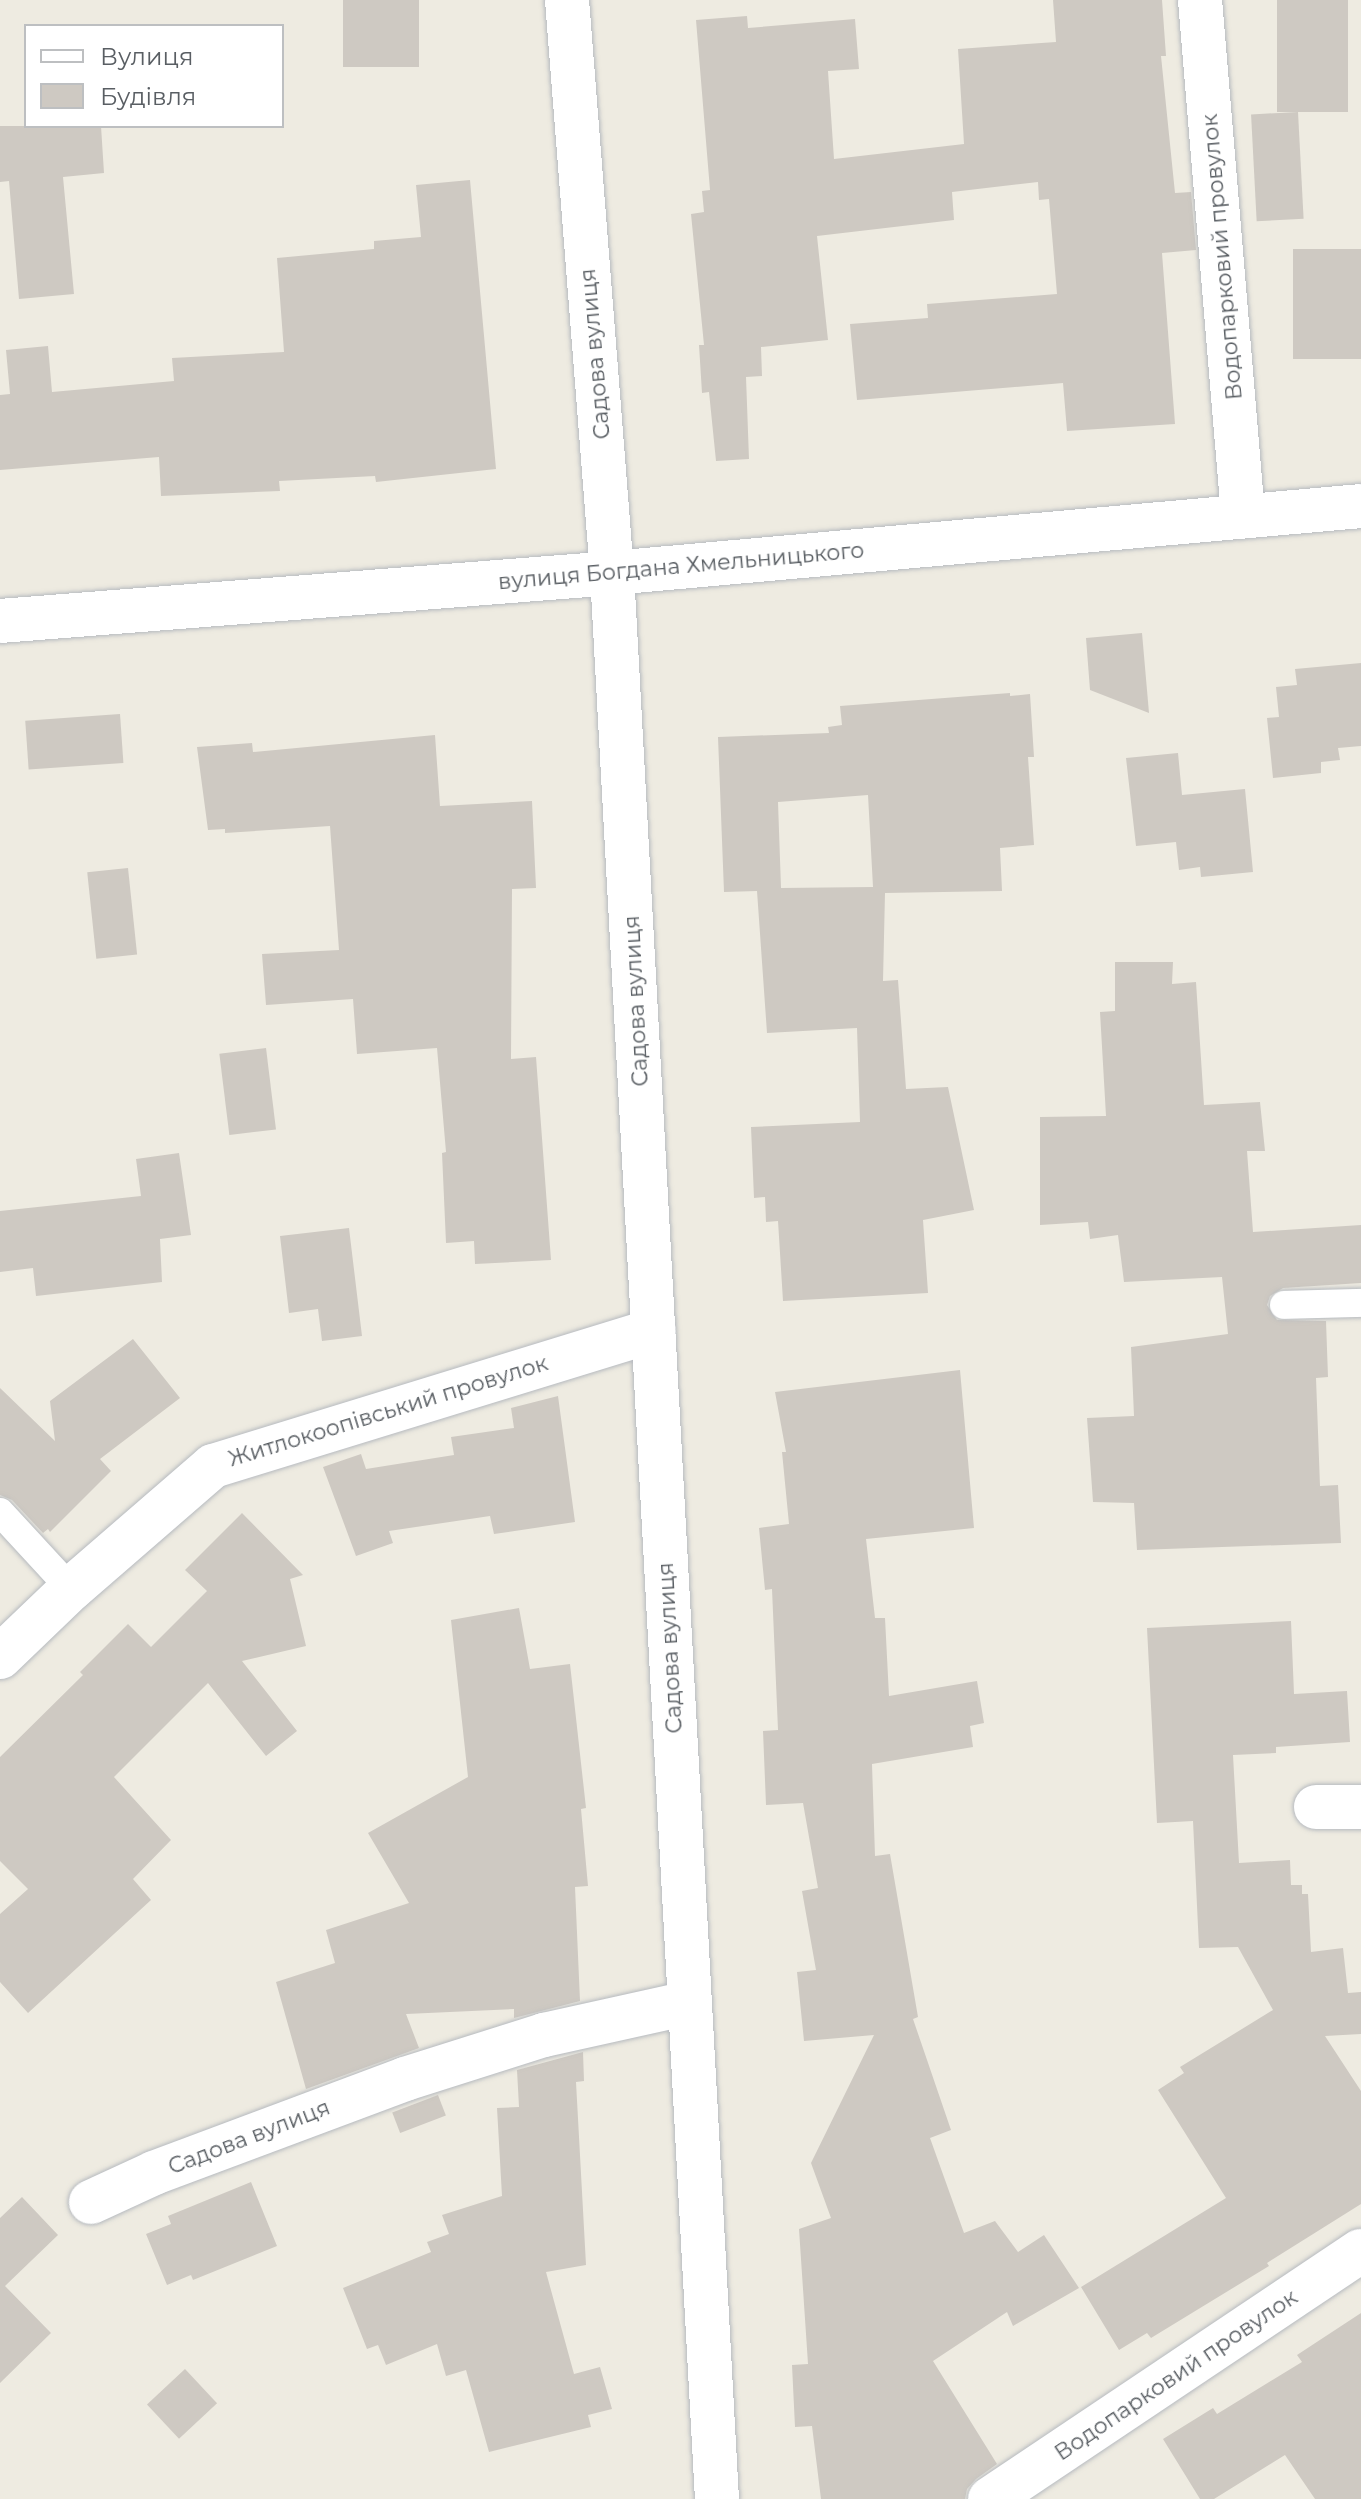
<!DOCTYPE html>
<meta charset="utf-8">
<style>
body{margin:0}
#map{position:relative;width:1361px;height:2499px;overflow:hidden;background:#eeebe1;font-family:Montserrat,sans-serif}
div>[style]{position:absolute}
.building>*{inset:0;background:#cec9c2;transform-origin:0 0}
.roads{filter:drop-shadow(0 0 2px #b6babf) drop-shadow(0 0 2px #b6babf)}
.lane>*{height:28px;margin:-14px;padding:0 14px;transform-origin:14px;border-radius:14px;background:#fff}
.street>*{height:44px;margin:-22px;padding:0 22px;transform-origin:22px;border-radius:22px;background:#fff}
span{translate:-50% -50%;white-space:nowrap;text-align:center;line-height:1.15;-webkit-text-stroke:6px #fff;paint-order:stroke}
.street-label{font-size:22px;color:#595e63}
.legend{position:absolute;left:24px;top:24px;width:260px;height:104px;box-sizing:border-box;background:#fff;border:2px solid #bdbfc1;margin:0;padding:10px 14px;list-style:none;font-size:24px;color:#595e63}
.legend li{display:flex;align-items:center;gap:16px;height:40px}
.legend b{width:40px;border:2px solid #bdbfc1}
</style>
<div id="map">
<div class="building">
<div style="left:343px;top:0;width:76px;height:67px"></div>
<div style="clip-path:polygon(1053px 0,1162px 0,1166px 56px,1161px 56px,1175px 193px,1191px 192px,1196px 250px,1162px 253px,1175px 424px,1067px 431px,1063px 383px,857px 400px,850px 324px,928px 318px,927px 304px,1057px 294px,1049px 199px,1039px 200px,1038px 182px,952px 192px,954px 220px,817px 236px,828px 340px,761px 347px,762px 376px,746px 377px,749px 459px,716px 461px,709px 392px,702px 393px,699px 345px,704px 345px,691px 214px,704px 212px,702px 191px,710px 190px,696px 20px,747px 16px,748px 28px,855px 19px,859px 69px,828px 71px,834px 159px,964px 144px,958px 49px,1056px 42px)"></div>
<div style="left:1277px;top:0;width:71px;height:112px"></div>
<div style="left:1298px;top:112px;width:107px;height:47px;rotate:87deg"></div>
<div style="clip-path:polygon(0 126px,101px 126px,104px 173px,63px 177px,74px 294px,19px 299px,9px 181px,0 182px)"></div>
<div style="clip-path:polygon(470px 180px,496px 469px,376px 482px,375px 476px,279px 481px,280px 491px,161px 496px,159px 457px,0 470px,0 395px,10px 394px,6px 350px,48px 346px,52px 392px,174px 381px,172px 358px,284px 352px,277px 258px,374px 249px,374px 241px,421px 237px,416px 185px)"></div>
<div style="left:1361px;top:249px;width:110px;height:68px;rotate:90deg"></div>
<div style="clip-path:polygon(1142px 633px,1149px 713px,1090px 690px,1086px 638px)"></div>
<div style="clip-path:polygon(1361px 663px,1361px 746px,1338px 748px,1340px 760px,1321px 762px,1321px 773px,1273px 778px,1267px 718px,1279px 717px,1276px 687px,1297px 685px,1295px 669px)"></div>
<div style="clip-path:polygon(evenodd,1010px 693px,1010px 696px,1030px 694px,1034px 757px,1028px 757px,1034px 845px,1000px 848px,1002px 891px,885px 893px,883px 981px,898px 980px,906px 1089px,948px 1087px,974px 1210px,923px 1220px,928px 1293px,783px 1301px,778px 1221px,766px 1222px,765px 1197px,754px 1198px,751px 1127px,860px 1122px,857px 1028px,767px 1033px,757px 891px,724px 892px,718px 737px,829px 733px,828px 727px,842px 725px,840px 706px,1010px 693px,868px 795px,873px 887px,781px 888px,778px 802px,868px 795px)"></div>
<div style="left:120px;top:714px;width:49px;height:95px;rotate:86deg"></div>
<div style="clip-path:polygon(435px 735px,440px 806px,532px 801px,536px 888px,512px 889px,511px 1059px,536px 1057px,551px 1260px,475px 1264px,474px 1241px,446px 1243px,442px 1153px,446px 1152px,437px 1048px,357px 1054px,353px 999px,266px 1005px,262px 954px,339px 950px,330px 826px,225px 833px,225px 829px,208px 830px,197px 747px,252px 743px,253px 752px)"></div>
<div style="clip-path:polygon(1178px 753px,1182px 795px,1245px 789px,1253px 872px,1201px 877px,1200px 867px,1179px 870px,1176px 842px,1136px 846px,1126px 758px)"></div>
<div style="left:128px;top:868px;width:87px;height:41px;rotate:84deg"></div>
<div style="clip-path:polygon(1115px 962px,1173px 962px,1172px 984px,1196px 982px,1204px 1105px,1260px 1102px,1265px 1151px,1247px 1151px,1253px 1232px,1361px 1225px,1361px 1283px,1283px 1288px,1270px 1296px,1267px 1305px,1277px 1320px,1326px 1321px,1328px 1377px,1316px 1378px,1320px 1486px,1338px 1485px,1341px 1543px,1137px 1550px,1134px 1503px,1093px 1502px,1087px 1418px,1134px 1416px,1131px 1347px,1228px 1334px,1222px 1277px,1124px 1282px,1118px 1235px,1090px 1239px,1088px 1222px,1040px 1225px,1040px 1117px,1106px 1116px,1100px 1012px,1115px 1011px)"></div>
<div style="left:266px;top:1048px;width:82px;height:47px;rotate:83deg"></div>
<div style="clip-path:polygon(179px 1153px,191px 1235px,160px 1239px,162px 1282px,36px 1296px,33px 1268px,0 1272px,0 1211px,141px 1196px,136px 1159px)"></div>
<div style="clip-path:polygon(349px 1228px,362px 1336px,322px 1341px,318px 1309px,289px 1313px,280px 1236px)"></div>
<div style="clip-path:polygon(133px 1339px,180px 1398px,100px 1459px,111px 1471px,50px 1532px,48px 1529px,43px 1533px,12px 1500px,0 1495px,0 1388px,55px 1441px,50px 1401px)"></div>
<div style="clip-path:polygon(960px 1370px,974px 1528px,866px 1539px,875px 1618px,885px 1618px,889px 1696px,977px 1681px,984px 1723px,970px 1726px,973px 1747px,872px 1764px,875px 1856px,890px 1854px,918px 2017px,913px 2019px,951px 2130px,930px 2138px,964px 2233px,995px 2221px,1018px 2252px,1044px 2235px,1079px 2288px,1013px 2326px,1007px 2312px,933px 2361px,997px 2464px,976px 2479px,967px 2489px,965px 2499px,821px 2499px,812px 2426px,795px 2427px,792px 2365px,808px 2364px,799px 2229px,831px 2218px,811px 2163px,874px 2035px,804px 2041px,797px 1972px,816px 1970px,802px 1891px,818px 1888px,803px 1803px,766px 1805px,763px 1731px,778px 1730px,772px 1589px,765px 1590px,759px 1528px,789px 1524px,782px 1452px,786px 1452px,775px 1392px)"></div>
<div style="clip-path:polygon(558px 1396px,575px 1522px,494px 1534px,490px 1516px,389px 1531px,393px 1543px,356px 1556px,323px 1467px,361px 1454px,366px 1469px,454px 1455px,451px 1437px,514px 1428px,511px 1408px)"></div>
<div style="clip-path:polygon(242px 1513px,303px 1575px,290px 1579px,306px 1646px,242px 1661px,297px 1731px,266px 1756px,208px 1683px,114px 1777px,171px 1840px,133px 1879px,151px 1900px,28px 2013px,0 1982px,0 1914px,28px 1889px,0 1861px,0 1757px,83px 1675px,80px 1672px,128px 1624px,151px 1647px,207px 1591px,185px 1570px)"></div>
<div style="clip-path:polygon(519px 1608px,530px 1669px,570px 1664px,586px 1808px,581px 1809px,588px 1886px,575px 1887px,580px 2001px,514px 2018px,514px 2009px,406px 2014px,419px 2048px,306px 2089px,276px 1982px,335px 1963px,326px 1930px,409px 1903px,368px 1833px,468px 1777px,451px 1620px)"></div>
<div style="clip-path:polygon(1291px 1621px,1294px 1694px,1347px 1691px,1350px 1742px,1276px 1747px,1276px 1753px,1233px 1755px,1239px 1863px,1290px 1860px,1291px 1885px,1302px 1885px,1302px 1894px,1308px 1894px,1311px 1952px,1343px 1948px,1348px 1993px,1361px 1992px,1361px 2034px,1325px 2036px,1361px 2091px,1361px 2204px,1267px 2263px,1269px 2266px,1151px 2338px,1147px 2333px,1119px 2350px,1081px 2287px,1226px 2198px,1158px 2090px,1184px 2073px,1180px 2067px,1273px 2010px,1238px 1947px,1199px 1948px,1193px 1821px,1157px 1823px,1147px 1628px)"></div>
<div style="clip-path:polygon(583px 2052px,584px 2081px,576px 2082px,586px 2265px,546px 2272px,574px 2374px,600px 2367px,612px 2409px,588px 2415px,591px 2427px,489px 2452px,466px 2370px,446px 2376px,437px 2344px,386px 2365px,378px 2345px,367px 2349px,343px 2288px,431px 2252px,427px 2242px,449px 2234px,442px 2215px,502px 2196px,497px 2108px,519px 2107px,517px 2070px)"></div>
<div style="left:438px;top:2095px;width:22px;height:49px;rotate:69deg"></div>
<div style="clip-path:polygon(251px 2182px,277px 2246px,193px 2280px,191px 2275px,167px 2285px,146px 2234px,171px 2224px,168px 2216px)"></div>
<div style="clip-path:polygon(22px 2197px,58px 2235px,5px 2286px,51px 2333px,0 2383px,0 2218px)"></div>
<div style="clip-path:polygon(1361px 2313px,1361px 2499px,1315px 2499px,1285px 2455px,1214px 2499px,1200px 2499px,1163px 2439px,1213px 2408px,1217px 2414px,1302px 2362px,1297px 2355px)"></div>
<div style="left:185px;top:2369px;width:47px;height:52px;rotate:47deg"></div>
</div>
<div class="roads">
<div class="lane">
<div style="left:1284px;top:1305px;width:77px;rotate:-1.5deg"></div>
<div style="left:0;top:1512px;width:105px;rotate:47.3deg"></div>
</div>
<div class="street">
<div style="left:567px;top:0;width:575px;rotate:85.51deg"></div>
<div style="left:612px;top:573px;width:1929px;rotate:86.88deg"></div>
<div style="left:1200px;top:0;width:517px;rotate:85.23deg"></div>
<div style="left:0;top:621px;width:614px;rotate:-4.48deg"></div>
<div style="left:612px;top:573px;width:752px;rotate:-5.11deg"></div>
<div style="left:0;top:1657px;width:98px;rotate:-43.8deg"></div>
<div style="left:71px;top:1589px;width:188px;rotate:-40.9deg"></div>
<div style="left:213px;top:1466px;width:461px;rotate:-17.1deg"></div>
<div style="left:1316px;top:1807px;width:45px"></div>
<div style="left:91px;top:2202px;width:69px;rotate:-24.7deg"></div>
<div style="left:154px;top:2173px;width:268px;rotate:-20.5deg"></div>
<div style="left:405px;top:2079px;width:146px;rotate:-17.6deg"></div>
<div style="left:544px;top:2035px;width:148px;rotate:-12.5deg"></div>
<div style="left:990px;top:2499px;width:446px;rotate:-33.8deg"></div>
</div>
</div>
<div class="street-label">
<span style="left:1222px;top:257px;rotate:-95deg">Водопарковий провулок</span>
<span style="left:595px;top:354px;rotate:-95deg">Садова вулиця</span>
<span style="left:681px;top:566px;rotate:-5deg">вулиця Богдана Хмельницького</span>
<span style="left:636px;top:1001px;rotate:-93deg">Садова вулиця</span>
<span style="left:388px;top:1411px;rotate:-17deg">Житлокоопівський провулок</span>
<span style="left:670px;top:1648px;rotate:-93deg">Садова вулиця</span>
<span style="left:249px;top:2137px;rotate:-21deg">Садова вулиця</span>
<span style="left:1176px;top:2375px;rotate:-34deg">Водопарковий провулок</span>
</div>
<ul class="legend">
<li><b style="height:10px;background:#fff"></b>Вулиця</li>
<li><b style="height:22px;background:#cec9c2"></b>Будівля</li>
</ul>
</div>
